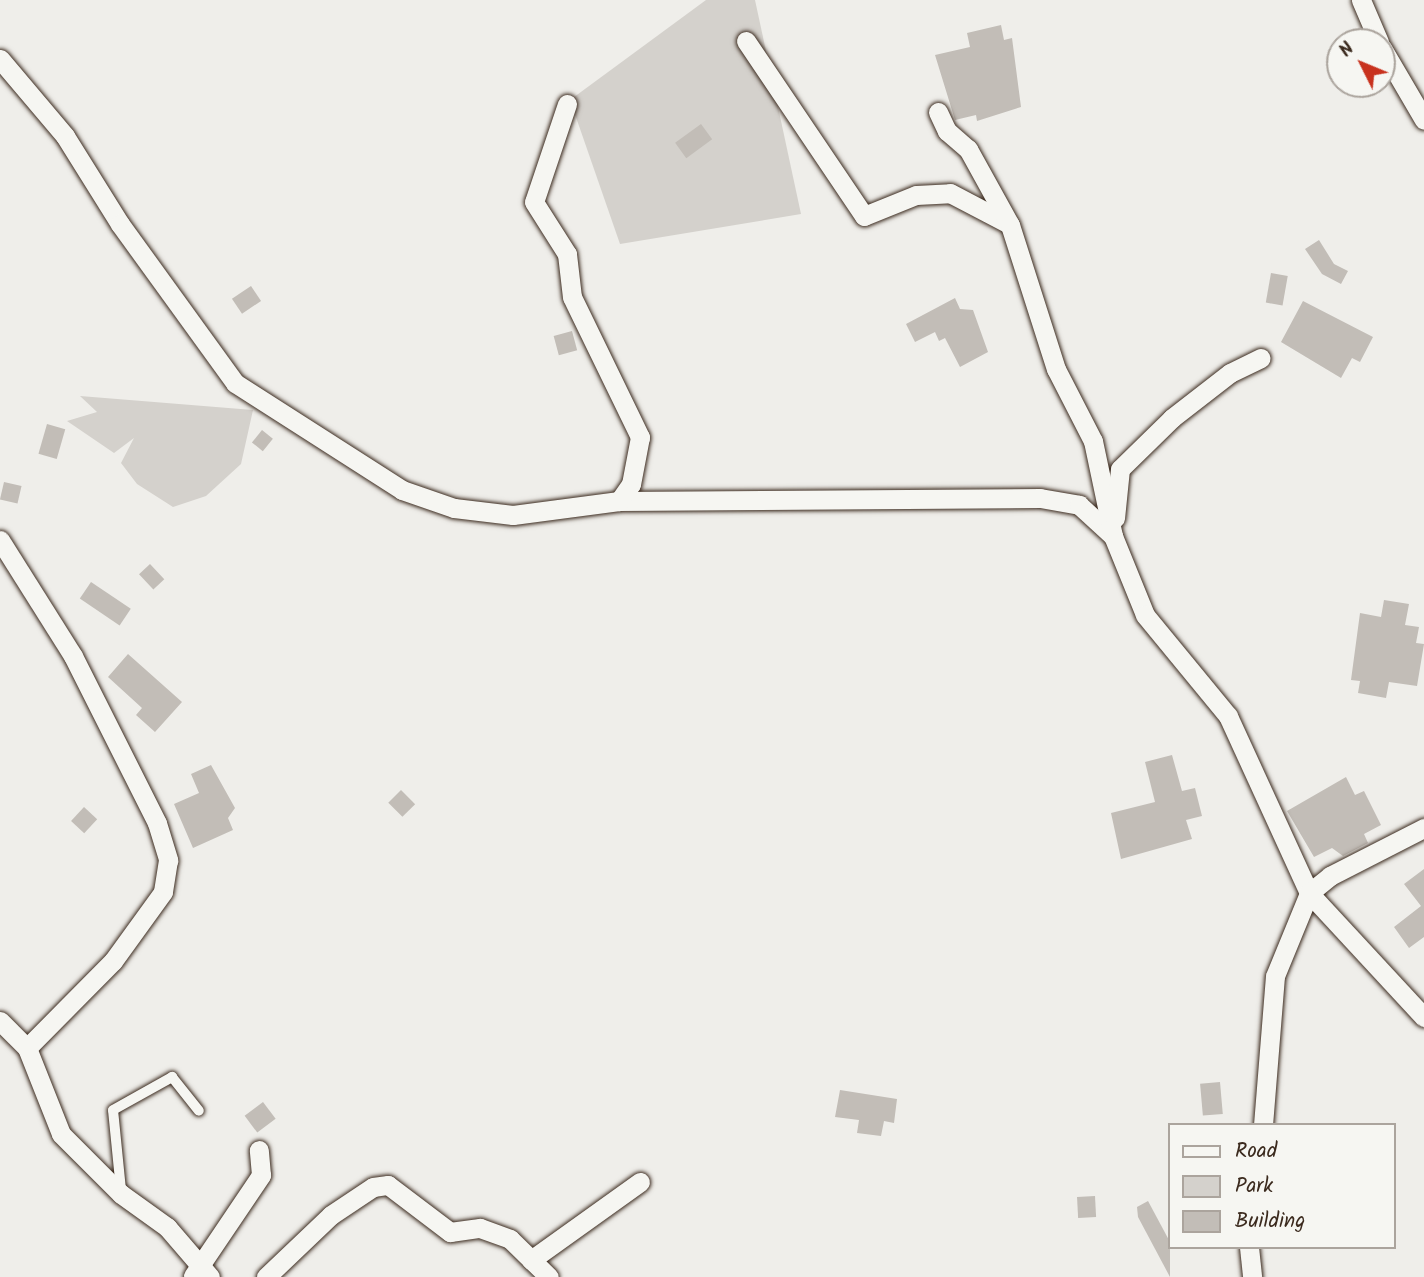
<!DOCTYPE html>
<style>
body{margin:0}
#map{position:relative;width:1424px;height:1277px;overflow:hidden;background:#efeeea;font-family:Kalam,sans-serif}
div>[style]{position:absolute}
.green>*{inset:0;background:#d4d1cc}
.building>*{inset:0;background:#c2bdb7;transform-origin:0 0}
.roads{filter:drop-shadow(0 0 2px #3b2a1e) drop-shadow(0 0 2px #3b2a1e)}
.service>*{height:10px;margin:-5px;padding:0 5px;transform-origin:5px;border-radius:5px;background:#f6f6f2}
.minor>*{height:19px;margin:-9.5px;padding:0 9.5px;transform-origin:9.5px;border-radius:9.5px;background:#f6f6f2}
span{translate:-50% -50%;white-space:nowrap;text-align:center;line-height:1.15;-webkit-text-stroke:5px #f6f6f2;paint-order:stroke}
.legend{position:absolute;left:1168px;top:1123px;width:228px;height:126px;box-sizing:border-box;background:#f6f6f2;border:2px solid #aba49d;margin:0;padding:9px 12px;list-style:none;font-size:21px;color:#3b2a1e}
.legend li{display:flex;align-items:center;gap:14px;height:35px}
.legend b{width:35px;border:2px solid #aba49d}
.north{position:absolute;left:1326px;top:28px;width:70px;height:70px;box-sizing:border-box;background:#f6f6f2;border:2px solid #aba49d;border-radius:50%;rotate:313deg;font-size:19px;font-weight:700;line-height:28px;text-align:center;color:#3b2a1e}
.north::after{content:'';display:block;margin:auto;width:24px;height:32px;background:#c8321e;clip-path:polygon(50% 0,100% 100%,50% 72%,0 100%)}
</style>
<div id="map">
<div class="green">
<div style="clip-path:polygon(706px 0,755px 0,801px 214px,620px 244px,570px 100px)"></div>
<div style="clip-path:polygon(80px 396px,253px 410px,241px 464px,206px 496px,173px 507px,137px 484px,121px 463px,134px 438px,114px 453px,67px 421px,97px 412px)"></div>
</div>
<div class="building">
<div style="clip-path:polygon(1001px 25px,1004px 40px,1012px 38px,1021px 107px,977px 121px,976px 115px,955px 120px,935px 55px,970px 47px,967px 33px)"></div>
<div style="left:701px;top:124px;width:19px;height:32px;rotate:54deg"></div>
<div style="clip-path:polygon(1319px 240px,1334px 264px,1348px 271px,1341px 284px,1322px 274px,1305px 249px)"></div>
<div style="left:1271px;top:273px;width:17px;height:30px;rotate:10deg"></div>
<div style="left:251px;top:286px;width:18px;height:23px;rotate:56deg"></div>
<div style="clip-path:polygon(955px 298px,960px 309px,973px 310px,988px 352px,960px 367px,945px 338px,939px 341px,935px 332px,915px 342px,906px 324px)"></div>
<div style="clip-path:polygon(1303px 301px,1373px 337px,1360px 362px,1352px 358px,1341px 378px,1281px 342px)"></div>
<div style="left:572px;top:331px;width:20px;height:19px;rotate:75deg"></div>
<div style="left:47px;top:424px;width:19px;height:31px;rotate:16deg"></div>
<div style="left:262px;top:430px;width:14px;height:16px;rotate:39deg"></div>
<div style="left:4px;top:482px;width:18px;height:18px;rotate:13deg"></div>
<div style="left:150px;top:564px;width:21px;height:15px;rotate:47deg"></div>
<div style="left:91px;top:582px;width:48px;height:20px;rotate:34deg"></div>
<div style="clip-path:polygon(1384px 600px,1409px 604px,1405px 625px,1419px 627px,1416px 643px,1424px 644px,1417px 686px,1389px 682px,1386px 698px,1358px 693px,1360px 681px,1351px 680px,1360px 613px,1381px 617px)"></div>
<div style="clip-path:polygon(128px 654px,182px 702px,155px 732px,136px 715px,142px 708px,108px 677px)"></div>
<div style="clip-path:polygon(1172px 755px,1182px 791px,1195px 788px,1202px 816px,1186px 820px,1192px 839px,1121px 859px,1111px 813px,1155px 802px,1145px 762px)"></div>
<div style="clip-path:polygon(211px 765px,235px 808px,228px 818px,233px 830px,193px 848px,174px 804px,199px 793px,191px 774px)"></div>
<div style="clip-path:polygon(1346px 777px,1355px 795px,1364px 791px,1381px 825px,1364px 834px,1368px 843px,1343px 856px,1332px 848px,1314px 857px,1287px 811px)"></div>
<div style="left:401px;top:790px;width:20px;height:18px;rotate:45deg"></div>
<div style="left:84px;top:807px;width:18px;height:19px;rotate:43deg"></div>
<div style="clip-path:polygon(1424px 869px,1424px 937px,1409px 948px,1394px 927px,1421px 906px,1404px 884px)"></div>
<div style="left:1220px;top:1082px;width:32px;height:20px;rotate:85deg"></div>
<div style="clip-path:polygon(840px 1090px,897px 1099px,894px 1123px,884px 1121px,881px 1136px,857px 1133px,859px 1120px,835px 1117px)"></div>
<div style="left:263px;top:1102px;width:21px;height:23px;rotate:53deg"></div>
<div style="left:1095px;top:1196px;width:21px;height:18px;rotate:87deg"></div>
<div style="clip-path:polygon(1148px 1201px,1170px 1242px,1170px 1277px,1138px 1217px,1137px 1207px)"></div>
</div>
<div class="roads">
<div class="service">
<div style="left:121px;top:1190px;width:80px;rotate:-95.7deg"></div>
<div style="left:113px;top:1110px;width:68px;rotate:-29.2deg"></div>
<div style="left:172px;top:1077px;width:43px;rotate:51.5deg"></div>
</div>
<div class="minor">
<div style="left:1361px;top:0;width:46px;rotate:66.8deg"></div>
<div style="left:746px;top:41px;width:211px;rotate:56deg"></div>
<div style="left:864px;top:216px;width:56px;rotate:-22deg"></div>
<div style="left:916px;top:195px;width:34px;rotate:-3deg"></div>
<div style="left:950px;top:193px;width:67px;rotate:27.7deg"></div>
<div style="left:1382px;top:48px;width:83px;rotate:59.7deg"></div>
<div style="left:0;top:59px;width:101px;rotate:49.8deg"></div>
<div style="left:65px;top:136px;width:104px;rotate:58deg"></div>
<div style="left:120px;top:224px;width:196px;rotate:54.1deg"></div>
<div style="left:235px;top:383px;width:198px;rotate:32.6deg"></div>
<div style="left:402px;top:490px;width:55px;rotate:19.1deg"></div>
<div style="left:454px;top:508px;width:59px;rotate:6.8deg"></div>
<div style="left:513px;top:515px;width:107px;rotate:-7.5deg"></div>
<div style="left:619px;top:501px;width:421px;rotate:-0.4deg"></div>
<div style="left:1040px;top:498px;width:40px;rotate:10deg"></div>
<div style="left:1079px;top:505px;width:46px;rotate:42.4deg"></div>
<div style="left:567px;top:104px;width:103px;rotate:108.6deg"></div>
<div style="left:534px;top:202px;width:62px;rotate:57.6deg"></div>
<div style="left:567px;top:254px;width:43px;rotate:83.4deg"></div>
<div style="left:572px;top:297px;width:156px;rotate:64.1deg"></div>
<div style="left:640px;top:437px;width:48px;rotate:100.8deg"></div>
<div style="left:631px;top:484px;width:21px;rotate:125deg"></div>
<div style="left:938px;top:112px;width:21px;rotate:65deg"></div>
<div style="left:947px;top:131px;width:28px;rotate:41deg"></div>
<div style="left:968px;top:149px;width:87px;rotate:61.1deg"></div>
<div style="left:1010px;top:225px;width:151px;rotate:72.3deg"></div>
<div style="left:1056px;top:369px;width:81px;rotate:62.8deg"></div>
<div style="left:1093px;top:441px;width:97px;rotate:78.1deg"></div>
<div style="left:1113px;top:536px;width:85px;rotate:67.9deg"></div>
<div style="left:1145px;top:615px;width:131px;rotate:50.6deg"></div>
<div style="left:1228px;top:716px;width:195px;rotate:65.4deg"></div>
<div style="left:1309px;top:893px;width:169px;rotate:47.2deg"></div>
<div style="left:1115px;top:518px;width:49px;rotate:-84.2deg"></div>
<div style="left:1120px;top:469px;width:73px;rotate:-44.4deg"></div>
<div style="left:1172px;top:418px;width:73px;rotate:-37.8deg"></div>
<div style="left:1230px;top:373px;width:34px;rotate:-26deg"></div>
<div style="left:0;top:540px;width:137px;rotate:57.8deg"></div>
<div style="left:73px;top:656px;width:187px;rotate:63.3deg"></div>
<div style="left:157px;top:823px;width:39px;rotate:73deg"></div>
<div style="left:168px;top:860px;width:32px;rotate:99deg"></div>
<div style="left:163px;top:892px;width:85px;rotate:125.9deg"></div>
<div style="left:113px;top:961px;width:122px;rotate:134.7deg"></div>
<div style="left:0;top:1021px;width:38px;rotate:45deg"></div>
<div style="left:27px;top:1048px;width:92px;rotate:68.4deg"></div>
<div style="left:61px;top:1134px;width:85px;rotate:45deg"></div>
<div style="left:121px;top:1194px;width:57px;rotate:35.7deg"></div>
<div style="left:167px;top:1227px;width:66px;rotate:49.3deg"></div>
<div style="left:1263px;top:1125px;width:149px;rotate:-85.4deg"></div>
<div style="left:1275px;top:976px;width:90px;rotate:-67.7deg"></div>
<div style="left:1309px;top:893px;width:27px;rotate:-39deg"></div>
<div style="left:1330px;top:876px;width:106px;rotate:-27.1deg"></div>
<div style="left:1249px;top:1247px;width:30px;rotate:84deg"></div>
<div style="left:531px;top:1260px;width:134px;rotate:-35.6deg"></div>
<div style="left:193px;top:1276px;width:122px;rotate:-56deg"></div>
<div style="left:261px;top:1175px;width:25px;rotate:-95deg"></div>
<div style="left:266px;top:1277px;width:90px;rotate:-43.6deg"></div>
<div style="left:331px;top:1215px;width:50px;rotate:-33.7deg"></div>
<div style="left:373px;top:1187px;width:15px;rotate:-8deg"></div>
<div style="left:388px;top:1185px;width:78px;rotate:37.2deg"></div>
<div style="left:450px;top:1232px;width:30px;rotate:-8deg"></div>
<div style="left:480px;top:1228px;width:32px;rotate:20deg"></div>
<div style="left:510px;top:1239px;width:54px;rotate:44.3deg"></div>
</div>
</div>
<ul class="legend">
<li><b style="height:9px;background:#f6f6f2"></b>Road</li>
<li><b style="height:19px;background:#d4d1cc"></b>Park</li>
<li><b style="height:19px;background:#c2bdb7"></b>Building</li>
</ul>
<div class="north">N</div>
</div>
